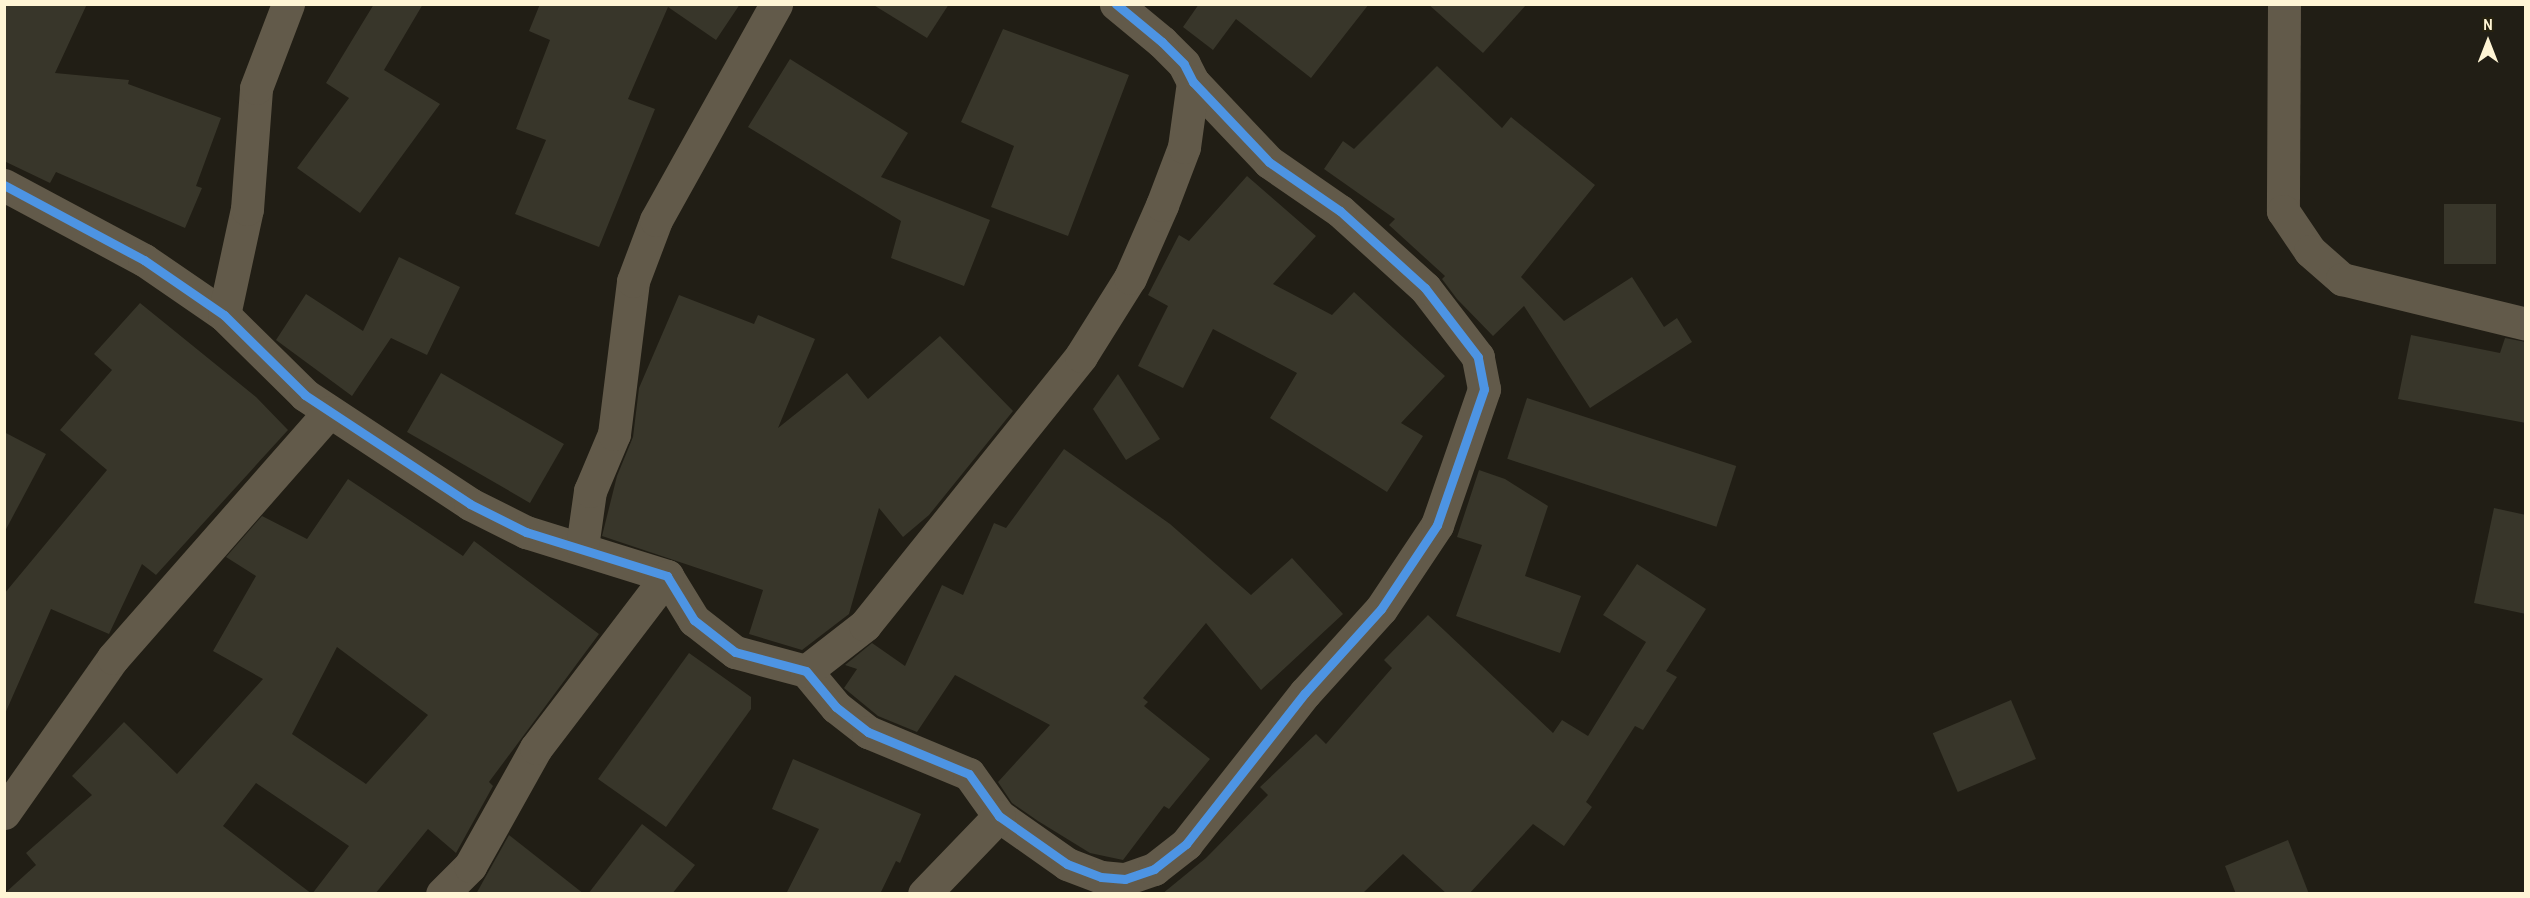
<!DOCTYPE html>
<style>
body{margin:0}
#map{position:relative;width:2530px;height:898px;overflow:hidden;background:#211e15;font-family:"Archivo Narrow",sans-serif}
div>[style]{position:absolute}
.building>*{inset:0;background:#38362a;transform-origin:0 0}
.street>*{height:33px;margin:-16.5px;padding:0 16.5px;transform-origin:16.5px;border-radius:16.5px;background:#625a4a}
.cycleway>*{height:9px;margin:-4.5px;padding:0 4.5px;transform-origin:4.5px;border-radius:4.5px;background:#4d94e3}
span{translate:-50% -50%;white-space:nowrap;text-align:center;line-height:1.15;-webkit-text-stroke:6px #27220f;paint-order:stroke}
.frame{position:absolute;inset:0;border:6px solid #fff5d5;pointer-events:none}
.north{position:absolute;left:2458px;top:12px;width:60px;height:60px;-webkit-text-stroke:4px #27220f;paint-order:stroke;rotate:0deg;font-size:16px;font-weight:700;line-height:24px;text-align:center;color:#fff5d5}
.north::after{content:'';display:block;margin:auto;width:21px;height:27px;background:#fff5d5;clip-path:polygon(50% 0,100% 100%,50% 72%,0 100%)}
</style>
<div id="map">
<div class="building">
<div style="clip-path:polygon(4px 4px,87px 4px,55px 73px,129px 80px,128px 84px,221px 118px,196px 186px,202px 188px,185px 228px,56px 172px,50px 183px,4px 161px)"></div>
<div style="clip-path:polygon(374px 4px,423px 4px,384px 70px,440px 104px,360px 213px,297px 168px,349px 98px,326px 83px)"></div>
<div style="clip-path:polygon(540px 4px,740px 4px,716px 40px,668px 7px,628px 99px,655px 109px,599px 247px,515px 214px,546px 140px,516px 129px,550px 40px,529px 31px)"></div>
<div style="clip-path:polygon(872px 4px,949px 4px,927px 38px)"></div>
<div style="clip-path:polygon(1199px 4px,1369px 4px,1311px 78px,1236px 19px,1213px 50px,1183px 27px)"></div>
<div style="clip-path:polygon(1428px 4px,1527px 4px,1483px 53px)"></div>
<div style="clip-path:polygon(1003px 29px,1129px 75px,1068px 236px,991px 207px,1014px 146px,961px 122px)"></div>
<div style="clip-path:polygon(790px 59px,908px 133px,881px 177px,990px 220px,964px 286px,891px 258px,901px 221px,748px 127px)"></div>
<div style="clip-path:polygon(1437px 66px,1502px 128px,1511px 117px,1595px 185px,1521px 277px,1564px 321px,1632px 277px,1664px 327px,1677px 318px,1692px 342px,1590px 408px,1524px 306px,1493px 336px,1457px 299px,1442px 279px,1445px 276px,1389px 225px,1395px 219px,1324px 169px,1343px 141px,1354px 149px)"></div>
<div style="clip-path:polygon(1247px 176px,1316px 236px,1273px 284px,1332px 315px,1354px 292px,1445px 376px,1401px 423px,1423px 436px,1387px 492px,1270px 418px,1297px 373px,1213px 329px,1183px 388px,1138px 366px,1168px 306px,1148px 295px,1179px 235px,1189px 241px)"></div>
<div style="left:2444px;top:204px;width:52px;height:60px"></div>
<div style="clip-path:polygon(399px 257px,460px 287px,427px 355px,391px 338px,352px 396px,276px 340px,306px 294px,363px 331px)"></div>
<div style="clip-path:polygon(679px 295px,754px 324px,758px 315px,815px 339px,778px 428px,847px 373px,868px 399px,940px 336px,1013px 411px,929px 515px,903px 537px,879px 508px,849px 614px,802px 650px,749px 634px,763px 590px,602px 536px,617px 476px,633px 437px,639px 388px)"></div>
<div style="clip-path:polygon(140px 303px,256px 397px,288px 430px,156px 575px,142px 564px,109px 634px,51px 609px,4px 716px,4px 594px,107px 470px,60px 430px,112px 370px,94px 354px)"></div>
<div style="clip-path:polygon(2411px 335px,2500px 353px,2505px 338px,2526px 342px,2526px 423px,2398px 399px)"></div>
<div style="left:441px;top:373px;width:142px;height:68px;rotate:30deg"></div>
<div style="clip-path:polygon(1118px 374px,1160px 439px,1126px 460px,1093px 409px)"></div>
<div style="left:1527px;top:398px;width:220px;height:64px;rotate:18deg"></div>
<div style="clip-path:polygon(4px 432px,46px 454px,4px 533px)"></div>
<div style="clip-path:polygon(1064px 449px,1170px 524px,1251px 595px,1292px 558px,1343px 614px,1261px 690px,1206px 623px,1143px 698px,1148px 702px,1144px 706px,1210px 759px,1169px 809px,1164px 806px,1123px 860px,1090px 853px,1038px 821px,1012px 803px,998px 782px,1050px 725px,955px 675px,917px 732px,878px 716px,844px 688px,857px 669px,845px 665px,872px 643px,905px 666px,942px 585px,963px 595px,994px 523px,1006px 528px)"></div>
<div style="clip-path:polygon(1479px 470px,1505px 479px,1548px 506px,1525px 576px,1581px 596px,1560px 653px,1456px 616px,1482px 545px,1457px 537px)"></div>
<div style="clip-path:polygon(evenodd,348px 479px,463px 556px,474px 541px,599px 634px,489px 782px,493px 786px,456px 853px,428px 829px,375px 894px,312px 894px,349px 846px,256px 783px,223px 826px,312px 894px,4px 894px,36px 865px,26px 853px,92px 795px,72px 776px,124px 722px,177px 774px,263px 679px,213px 651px,256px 576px,226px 557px,262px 516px,307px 539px,348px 479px,337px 647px,428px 715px,366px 784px,292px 734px,337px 647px)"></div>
<div style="clip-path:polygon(2494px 508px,2526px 515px,2526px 614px,2474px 603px)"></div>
<div style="clip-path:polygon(1637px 564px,1706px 609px,1666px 671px,1677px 677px,1643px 730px,1635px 726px,1586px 802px,1592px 807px,1564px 846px,1533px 824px,1469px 894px,1447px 894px,1403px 854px,1362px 894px,1162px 894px,1206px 858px,1268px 795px,1260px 787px,1316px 734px,1326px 744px,1392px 668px,1384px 660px,1428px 615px,1553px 733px,1562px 720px,1588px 736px,1646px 642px,1603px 615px)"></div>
<div style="clip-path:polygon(689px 653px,751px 697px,751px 709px,666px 827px,598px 779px)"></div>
<div style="left:2011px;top:700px;width:64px;height:85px;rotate:67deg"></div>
<div style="clip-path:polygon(793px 759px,921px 814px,900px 863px,896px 861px,880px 894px,786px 894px,819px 829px,772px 809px)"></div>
<div style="clip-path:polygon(642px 824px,695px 865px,672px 894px,588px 894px)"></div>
<div style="clip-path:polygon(509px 835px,584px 894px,476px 894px)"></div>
<div style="clip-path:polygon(2288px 840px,2309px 894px,2236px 894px,2225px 866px)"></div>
</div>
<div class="street">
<div style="left:2284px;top:4px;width:207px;rotate:90.3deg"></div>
<div style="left:2283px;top:211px;width:48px;rotate:56deg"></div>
<div style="left:2310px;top:251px;width:43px;rotate:41.2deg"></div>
<div style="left:2342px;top:279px;width:189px;rotate:13.7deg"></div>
<div style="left:4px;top:185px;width:159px;rotate:28.2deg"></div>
<div style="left:144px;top:260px;width:97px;rotate:34.5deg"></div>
<div style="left:224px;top:315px;width:114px;rotate:44.6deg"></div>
<div style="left:305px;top:395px;width:198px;rotate:33.4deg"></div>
<div style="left:470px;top:504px;width:63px;rotate:26.6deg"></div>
<div style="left:526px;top:532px;width:148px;rotate:17.3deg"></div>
<div style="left:667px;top:576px;width:52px;rotate:58.5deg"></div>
<div style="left:694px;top:620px;width:52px;rotate:38deg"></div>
<div style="left:735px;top:652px;width:73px;rotate:15deg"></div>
<div style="left:806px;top:671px;width:47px;rotate:50.2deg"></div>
<div style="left:836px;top:707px;width:41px;rotate:38deg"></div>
<div style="left:868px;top:732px;width:109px;rotate:22.6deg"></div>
<div style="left:969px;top:774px;width:52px;rotate:54.5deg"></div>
<div style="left:999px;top:816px;width:83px;rotate:35.2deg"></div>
<div style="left:1067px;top:864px;width:36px;rotate:21deg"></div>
<div style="left:1101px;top:877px;width:24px;rotate:5deg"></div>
<div style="left:1125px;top:879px;width:31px;rotate:-19deg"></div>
<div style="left:1154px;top:869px;width:41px;rotate:-38deg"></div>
<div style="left:1186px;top:844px;width:192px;rotate:-51.8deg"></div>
<div style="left:1305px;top:693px;width:113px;rotate:-47.9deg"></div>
<div style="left:1381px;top:609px;width:101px;rotate:-56.3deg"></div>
<div style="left:1437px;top:525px;width:144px;rotate:-70.9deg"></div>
<div style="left:1484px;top:389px;width:33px;rotate:-101deg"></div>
<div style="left:1478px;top:357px;width:87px;rotate:-127.5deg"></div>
<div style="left:1425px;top:288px;width:115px;rotate:-137.8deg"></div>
<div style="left:1340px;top:211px;width:86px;rotate:-145.4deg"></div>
<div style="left:1269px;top:162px;width:110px;rotate:-133.5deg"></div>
<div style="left:1193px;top:82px;width:20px;rotate:-117deg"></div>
<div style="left:1184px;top:64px;width:31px;rotate:-135deg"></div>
<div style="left:1162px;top:42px;width:60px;rotate:-140.4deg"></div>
<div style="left:224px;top:315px;width:108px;rotate:-77.8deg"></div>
<div style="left:247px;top:209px;width:121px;rotate:-85.7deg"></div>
<div style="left:256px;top:88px;width:90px;rotate:-69.1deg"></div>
<div style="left:582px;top:547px;width:57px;rotate:-81.9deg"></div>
<div style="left:590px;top:491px;width:62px;rotate:-67.2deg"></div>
<div style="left:614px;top:434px;width:154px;rotate:-82.9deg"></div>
<div style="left:633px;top:281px;width:65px;rotate:-69.3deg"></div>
<div style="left:656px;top:220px;width:247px;rotate:-60.9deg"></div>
<div style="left:806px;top:671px;width:75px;rotate:-37.9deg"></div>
<div style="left:865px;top:625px;width:345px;rotate:-51.2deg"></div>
<div style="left:1081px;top:356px;width:92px;rotate:-57.9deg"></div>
<div style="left:1130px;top:278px;width:80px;rotate:-66.3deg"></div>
<div style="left:1162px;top:205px;width:62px;rotate:-69.2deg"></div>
<div style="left:1184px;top:147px;width:66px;rotate:-82.1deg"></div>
<div style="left:4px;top:813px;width:189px;rotate:-54.9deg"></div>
<div style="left:113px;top:658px;width:327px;rotate:-48.7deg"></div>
<div style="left:442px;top:894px;width:40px;rotate:-45deg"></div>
<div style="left:470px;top:866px;width:135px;rotate:-60.8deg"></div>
<div style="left:536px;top:748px;width:216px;rotate:-52.7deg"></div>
<div style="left:924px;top:894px;width:108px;rotate:-46.1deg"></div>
</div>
<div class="cycleway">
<div style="left:4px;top:185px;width:159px;rotate:28.2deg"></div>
<div style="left:144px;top:260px;width:97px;rotate:34.5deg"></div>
<div style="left:224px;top:315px;width:114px;rotate:44.6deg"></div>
<div style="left:305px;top:395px;width:198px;rotate:33.4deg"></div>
<div style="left:470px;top:504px;width:63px;rotate:26.6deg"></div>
<div style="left:526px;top:532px;width:148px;rotate:17.3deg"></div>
<div style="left:667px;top:576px;width:52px;rotate:58.5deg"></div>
<div style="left:694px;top:620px;width:52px;rotate:38deg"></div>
<div style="left:735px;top:652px;width:73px;rotate:15deg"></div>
<div style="left:806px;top:671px;width:47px;rotate:50.2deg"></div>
<div style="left:836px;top:707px;width:41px;rotate:38deg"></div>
<div style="left:868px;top:732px;width:109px;rotate:22.6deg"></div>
<div style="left:969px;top:774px;width:52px;rotate:54.5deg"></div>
<div style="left:999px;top:816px;width:83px;rotate:35.2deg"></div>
<div style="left:1067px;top:864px;width:36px;rotate:21deg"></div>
<div style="left:1101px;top:877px;width:24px;rotate:5deg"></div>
<div style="left:1125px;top:879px;width:31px;rotate:-19deg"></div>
<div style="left:1154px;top:869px;width:41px;rotate:-38deg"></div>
<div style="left:1186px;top:844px;width:192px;rotate:-51.8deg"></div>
<div style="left:1305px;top:693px;width:113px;rotate:-47.9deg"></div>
<div style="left:1381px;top:609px;width:101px;rotate:-56.3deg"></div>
<div style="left:1437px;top:525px;width:144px;rotate:-70.9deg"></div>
<div style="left:1484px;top:389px;width:33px;rotate:-101deg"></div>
<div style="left:1478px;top:357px;width:87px;rotate:-127.5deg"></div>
<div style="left:1425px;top:288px;width:115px;rotate:-137.8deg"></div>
<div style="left:1340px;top:211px;width:86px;rotate:-145.4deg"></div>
<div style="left:1269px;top:162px;width:110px;rotate:-133.5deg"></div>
<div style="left:1193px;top:82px;width:20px;rotate:-117deg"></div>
<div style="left:1184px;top:64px;width:31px;rotate:-135deg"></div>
<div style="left:1162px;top:42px;width:60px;rotate:-140.4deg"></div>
</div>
<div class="frame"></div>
<div class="north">N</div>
</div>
